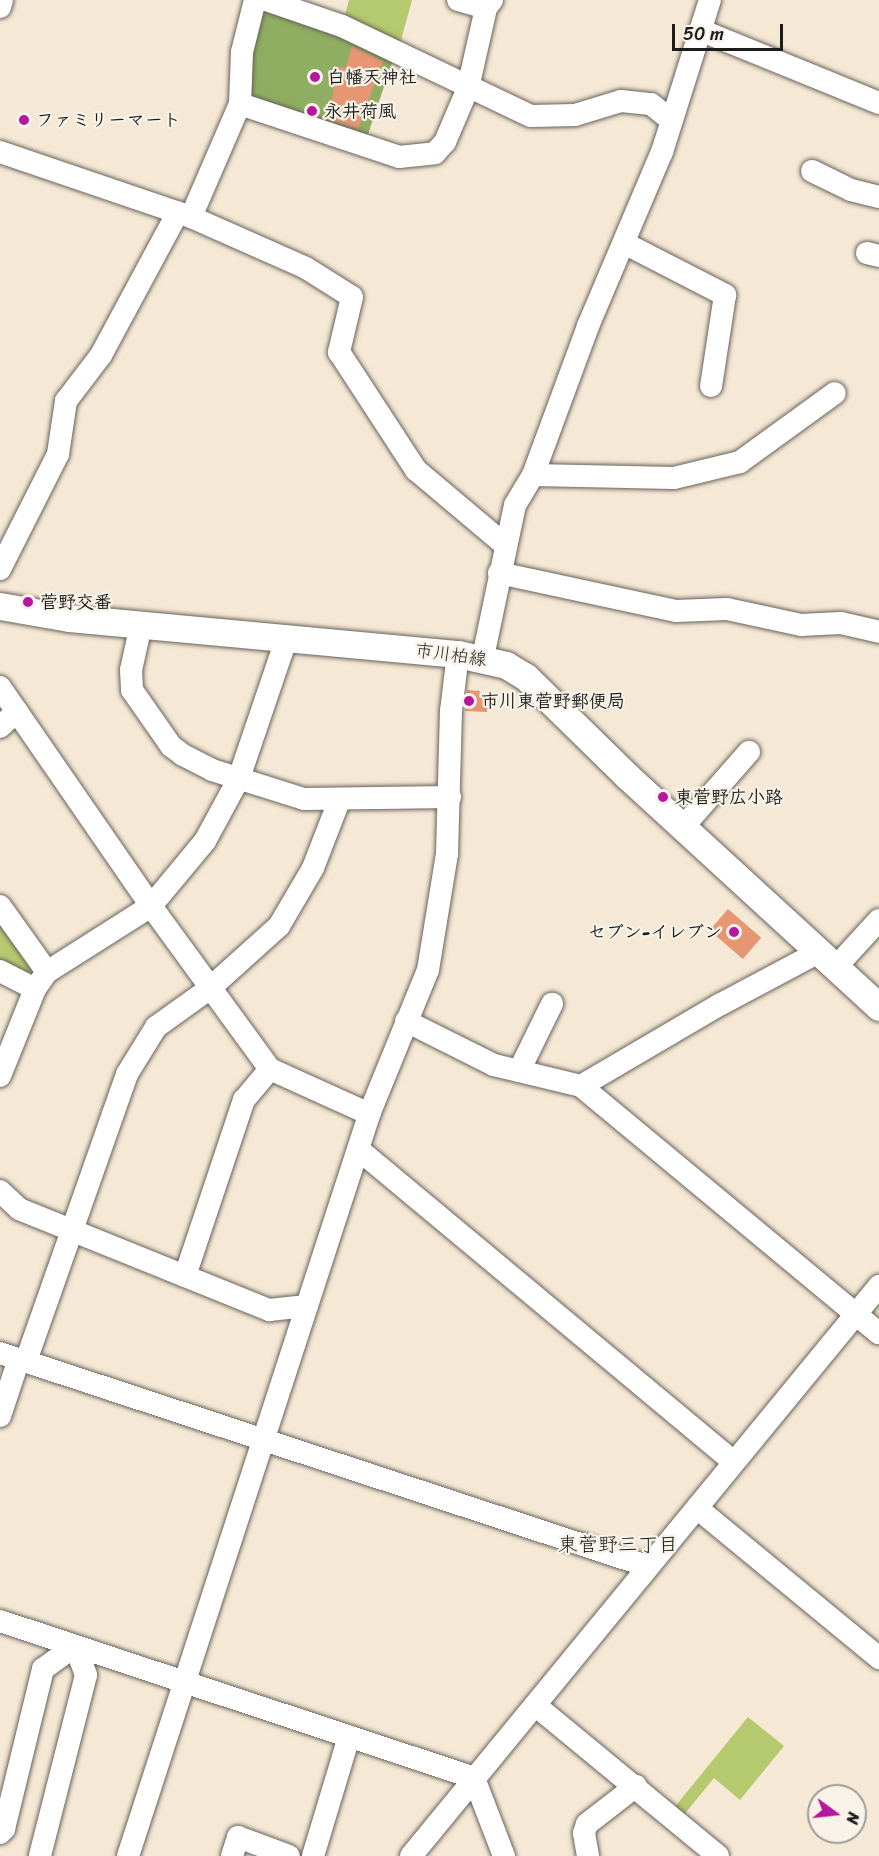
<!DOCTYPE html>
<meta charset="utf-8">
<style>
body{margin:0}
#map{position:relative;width:879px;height:1856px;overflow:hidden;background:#f5e8d4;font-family:Sriracha,"Klee One",sans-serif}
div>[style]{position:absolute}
.green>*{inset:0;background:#b5ca6e}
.forest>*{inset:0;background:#90ae61}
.building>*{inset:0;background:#e69673;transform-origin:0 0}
.roads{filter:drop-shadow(0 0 2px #68635c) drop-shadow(0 0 2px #68635c)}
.minor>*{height:22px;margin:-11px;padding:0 11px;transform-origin:11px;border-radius:11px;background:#fff}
.major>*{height:27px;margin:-13.5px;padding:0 13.5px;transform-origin:13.5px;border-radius:13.5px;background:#fff}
.dots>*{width:16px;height:16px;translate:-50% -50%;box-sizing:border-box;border:3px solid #f7f3e8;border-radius:50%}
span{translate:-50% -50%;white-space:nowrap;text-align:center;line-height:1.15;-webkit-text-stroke:4.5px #f7f3e8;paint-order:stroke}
.poi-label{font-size:18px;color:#1c1c1c;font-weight:700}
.left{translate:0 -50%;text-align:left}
.right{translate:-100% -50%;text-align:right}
.street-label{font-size:18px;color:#1c1c1c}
.neighbourhood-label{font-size:20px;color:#1c1c1c}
.north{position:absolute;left:807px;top:1784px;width:60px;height:60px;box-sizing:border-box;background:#f7f3e8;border:2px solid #9f9d96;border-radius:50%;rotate:105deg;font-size:16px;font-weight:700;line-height:24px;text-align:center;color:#1c1c1c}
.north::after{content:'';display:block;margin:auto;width:21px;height:27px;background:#b5179e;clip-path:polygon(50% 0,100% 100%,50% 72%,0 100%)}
.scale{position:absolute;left:672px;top:24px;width:111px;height:27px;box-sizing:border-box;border:3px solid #1c1c1c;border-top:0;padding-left:8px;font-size:18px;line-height:21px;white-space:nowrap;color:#1c1c1c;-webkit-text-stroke:4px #f7f3e8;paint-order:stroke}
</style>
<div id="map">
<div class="green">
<div style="clip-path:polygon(349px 0,412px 0,398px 51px,342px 26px)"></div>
<div style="clip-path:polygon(0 914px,32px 968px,28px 974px,0 964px)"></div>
<div style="clip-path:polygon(748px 1717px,784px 1746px,740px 1800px,714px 1778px,682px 1817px,673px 1809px)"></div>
</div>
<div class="forest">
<div style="clip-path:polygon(255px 0,395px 54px,364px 146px,240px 104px)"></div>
</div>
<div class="building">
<div style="clip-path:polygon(352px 46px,383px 61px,358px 129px,327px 119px,339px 66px,346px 68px)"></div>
<div style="clip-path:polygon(467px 690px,480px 691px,479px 697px,488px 698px,487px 712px,465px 711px)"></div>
<div style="left:728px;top:909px;width:44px;height:28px;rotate:41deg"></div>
</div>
<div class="roads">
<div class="minor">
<div style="left:266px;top:0;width:80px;rotate:18.9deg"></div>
<div style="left:342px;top:26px;width:209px;rotate:25.5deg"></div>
<div style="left:531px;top:116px;width:44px;rotate:-1.3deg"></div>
<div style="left:575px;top:115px;width:48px;rotate:-16.9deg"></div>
<div style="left:621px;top:101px;width:30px;rotate:6deg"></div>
<div style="left:651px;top:104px;width:26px;rotate:39deg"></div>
<div style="left:458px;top:0;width:29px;rotate:16deg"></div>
<div style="left:0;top:7px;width:7px;rotate:-74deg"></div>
<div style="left:700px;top:30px;width:193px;rotate:22.2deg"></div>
<div style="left:240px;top:104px;width:168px;rotate:18.4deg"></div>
<div style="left:399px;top:157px;width:36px;rotate:-6deg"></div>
<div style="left:435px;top:153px;width:15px;rotate:-48deg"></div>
<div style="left:445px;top:142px;width:59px;rotate:-66.9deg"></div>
<div style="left:468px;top:88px;width:82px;rotate:-77.3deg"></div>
<div style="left:486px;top:8px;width:10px;rotate:-53deg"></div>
<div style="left:0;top:152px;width:202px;rotate:18.8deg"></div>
<div style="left:191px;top:217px;width:126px;rotate:23.9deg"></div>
<div style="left:306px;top:268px;width:54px;rotate:32.2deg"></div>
<div style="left:352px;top:297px;width:57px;rotate:103.3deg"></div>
<div style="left:339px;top:352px;width:141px;rotate:56.9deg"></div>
<div style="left:416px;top:470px;width:115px;rotate:40.1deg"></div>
<div style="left:812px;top:171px;width:43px;rotate:26deg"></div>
<div style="left:851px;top:190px;width:29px;rotate:14deg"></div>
<div style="left:191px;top:217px;width:123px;rotate:-66.6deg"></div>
<div style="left:240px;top:104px;width:52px;rotate:-87.8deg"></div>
<div style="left:242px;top:52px;width:54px;rotate:-76deg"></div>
<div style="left:624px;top:243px;width:114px;rotate:27.2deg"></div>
<div style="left:725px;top:295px;width:92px;rotate:98.7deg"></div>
<div style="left:867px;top:253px;width:12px;rotate:14deg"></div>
<div style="left:533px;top:475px;width:141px;rotate:1.2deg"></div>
<div style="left:674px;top:478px;width:68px;rotate:-13.6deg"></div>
<div style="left:740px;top:462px;width:117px;rotate:-36deg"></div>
<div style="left:0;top:569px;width:129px;rotate:-63.2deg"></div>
<div style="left:58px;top:454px;width:54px;rotate:-81.4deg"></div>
<div style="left:66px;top:401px;width:58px;rotate:-52.7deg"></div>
<div style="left:101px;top:355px;width:162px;rotate:-61.7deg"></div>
<div style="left:499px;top:573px;width:181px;rotate:12.1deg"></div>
<div style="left:676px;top:611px;width:51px;rotate:-2.2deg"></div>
<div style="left:727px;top:609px;width:76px;rotate:12.2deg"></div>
<div style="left:801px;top:625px;width:40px;rotate:-2.9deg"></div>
<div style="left:841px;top:623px;width:39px;rotate:13deg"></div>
<div style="left:141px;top:625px;width:46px;rotate:102.5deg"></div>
<div style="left:131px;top:670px;width:20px;rotate:87deg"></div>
<div style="left:132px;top:690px;width:68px;rotate:55.1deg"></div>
<div style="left:171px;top:746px;width:15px;rotate:37deg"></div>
<div style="left:183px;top:755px;width:33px;rotate:27deg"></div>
<div style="left:212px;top:770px;width:96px;rotate:17.5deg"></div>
<div style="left:304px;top:799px;width:146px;rotate:-0.8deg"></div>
<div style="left:483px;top:657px;width:155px;rotate:-78.1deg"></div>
<div style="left:515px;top:505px;width:35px;rotate:-59deg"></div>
<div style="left:533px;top:475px;width:159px;rotate:-69.7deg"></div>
<div style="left:588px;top:326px;width:189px;rotate:-67deg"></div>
<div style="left:662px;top:152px;width:159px;rotate:-72.5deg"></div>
<div style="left:0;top:687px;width:266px;rotate:55.4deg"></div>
<div style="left:151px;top:906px;width:202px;rotate:53.9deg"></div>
<div style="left:270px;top:1069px;width:109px;rotate:24.4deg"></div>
<div style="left:0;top:727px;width:23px;rotate:-43deg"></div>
<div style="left:683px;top:827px;width:100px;rotate:-48.7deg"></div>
<div style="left:0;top:906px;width:81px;rotate:54.5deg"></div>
<div style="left:835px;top:968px;width:65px;rotate:-47.5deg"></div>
<div style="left:0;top:971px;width:39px;rotate:27deg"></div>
<div style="left:406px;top:1021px;width:98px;rotate:26.6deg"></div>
<div style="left:494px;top:1065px;width:89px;rotate:13.6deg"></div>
<div style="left:581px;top:1086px;width:387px;rotate:39.7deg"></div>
<div style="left:519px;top:1071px;width:75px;rotate:-63.8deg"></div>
<div style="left:0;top:1076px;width:94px;rotate:-68.1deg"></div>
<div style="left:35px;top:989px;width:21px;rotate:-55deg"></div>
<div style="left:47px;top:972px;width:123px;rotate:-32.4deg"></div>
<div style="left:151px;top:906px;width:85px;rotate:-50.3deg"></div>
<div style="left:205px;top:841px;width:72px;rotate:-61.6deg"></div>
<div style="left:239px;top:778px;width:149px;rotate:-71.2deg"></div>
<div style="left:581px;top:1086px;width:162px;rotate:-30.4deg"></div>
<div style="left:721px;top:1004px;width:111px;rotate:-28deg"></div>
<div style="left:358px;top:1149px;width:489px;rotate:39.8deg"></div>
<div style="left:0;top:1191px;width:26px;rotate:43deg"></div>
<div style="left:19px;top:1209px;width:270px;rotate:22deg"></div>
<div style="left:269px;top:1310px;width:38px;rotate:-6deg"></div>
<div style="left:185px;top:1276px;width:186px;rotate:-71.5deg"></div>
<div style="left:244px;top:1100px;width:40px;rotate:-50deg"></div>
<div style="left:0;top:1353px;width:681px;rotate:18.22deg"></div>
<div style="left:26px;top:1361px;width:304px;rotate:-70.6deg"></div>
<div style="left:127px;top:1074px;width:55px;rotate:-58.3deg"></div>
<div style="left:156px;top:1027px;width:65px;rotate:-35.6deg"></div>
<div style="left:209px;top:989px;width:94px;rotate:-42deg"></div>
<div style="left:279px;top:926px;width:67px;rotate:-59.6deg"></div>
<div style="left:313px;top:868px;width:72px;rotate:-68.8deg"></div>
<div style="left:0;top:1416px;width:60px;rotate:-71.6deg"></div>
<div style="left:697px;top:1508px;width:236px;rotate:39.5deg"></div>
<div style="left:0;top:1621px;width:499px;rotate:18.3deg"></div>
<div style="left:474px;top:1778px;width:84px;rotate:69deg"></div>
<div style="left:535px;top:1705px;width:237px;rotate:39.5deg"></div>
<div style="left:0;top:1833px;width:6px;rotate:-45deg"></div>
<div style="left:4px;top:1829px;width:165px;rotate:-76.3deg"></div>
<div style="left:43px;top:1669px;width:39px;rotate:-36deg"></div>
<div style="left:75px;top:1646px;width:31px;rotate:69deg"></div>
<div style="left:86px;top:1675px;width:187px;rotate:104.3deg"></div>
<div style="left:128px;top:1856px;width:782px;rotate:-71.98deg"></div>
<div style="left:370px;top:1112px;width:153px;rotate:-67.8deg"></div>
<div style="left:428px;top:970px;width:118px;rotate:-80.7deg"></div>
<div style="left:447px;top:854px;width:143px;rotate:-88.4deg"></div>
<div style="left:451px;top:711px;width:57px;rotate:-83deg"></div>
<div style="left:232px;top:1856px;width:20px;rotate:-72deg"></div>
<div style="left:238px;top:1837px;width:54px;rotate:20.4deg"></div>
<div style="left:313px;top:1856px;width:124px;rotate:-73.2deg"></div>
<div style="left:411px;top:1856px;width:738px;rotate:-50.61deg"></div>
<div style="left:588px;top:1856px;width:23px;rotate:-100deg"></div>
<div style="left:584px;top:1833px;width:9px;rotate:-72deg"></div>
<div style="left:587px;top:1824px;width:62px;rotate:-37.8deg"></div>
</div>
<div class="major">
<div style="left:0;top:606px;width:70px;rotate:9.9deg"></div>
<div style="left:69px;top:618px;width:391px;rotate:5.3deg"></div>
<div style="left:458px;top:654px;width:49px;rotate:12.9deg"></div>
<div style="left:506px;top:665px;width:23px;rotate:31deg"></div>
<div style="left:526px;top:677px;width:141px;rotate:44.4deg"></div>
<div style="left:627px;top:776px;width:342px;rotate:42.5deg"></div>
</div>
</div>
<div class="dots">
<div style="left:315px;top:77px;background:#b5179e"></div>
<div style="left:312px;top:111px;background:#b5179e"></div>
<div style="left:24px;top:120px;background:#b5179e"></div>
<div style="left:28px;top:602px;background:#b5179e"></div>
<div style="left:469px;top:701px;background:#b5179e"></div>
<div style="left:663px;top:797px;background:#b5179e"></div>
<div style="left:734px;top:932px;background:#b5179e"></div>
</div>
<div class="poi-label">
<span class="left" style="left:327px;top:77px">白幡天神社</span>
<span class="left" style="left:324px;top:111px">永井荷風</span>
<span class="left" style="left:36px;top:120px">ファミリーマート</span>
<span class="left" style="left:40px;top:602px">菅野交番</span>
<span class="left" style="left:481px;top:701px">市川東菅野郵便局</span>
<span class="left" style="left:675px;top:797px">東菅野広小路</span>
<span class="right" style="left:722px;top:932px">セブン-イレブン</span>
</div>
<div class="street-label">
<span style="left:451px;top:655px;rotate:8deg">市川柏線</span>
</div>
<div class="neighbourhood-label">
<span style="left:618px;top:1544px">東菅野三丁目</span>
</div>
<div class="north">N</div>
<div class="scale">50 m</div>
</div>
